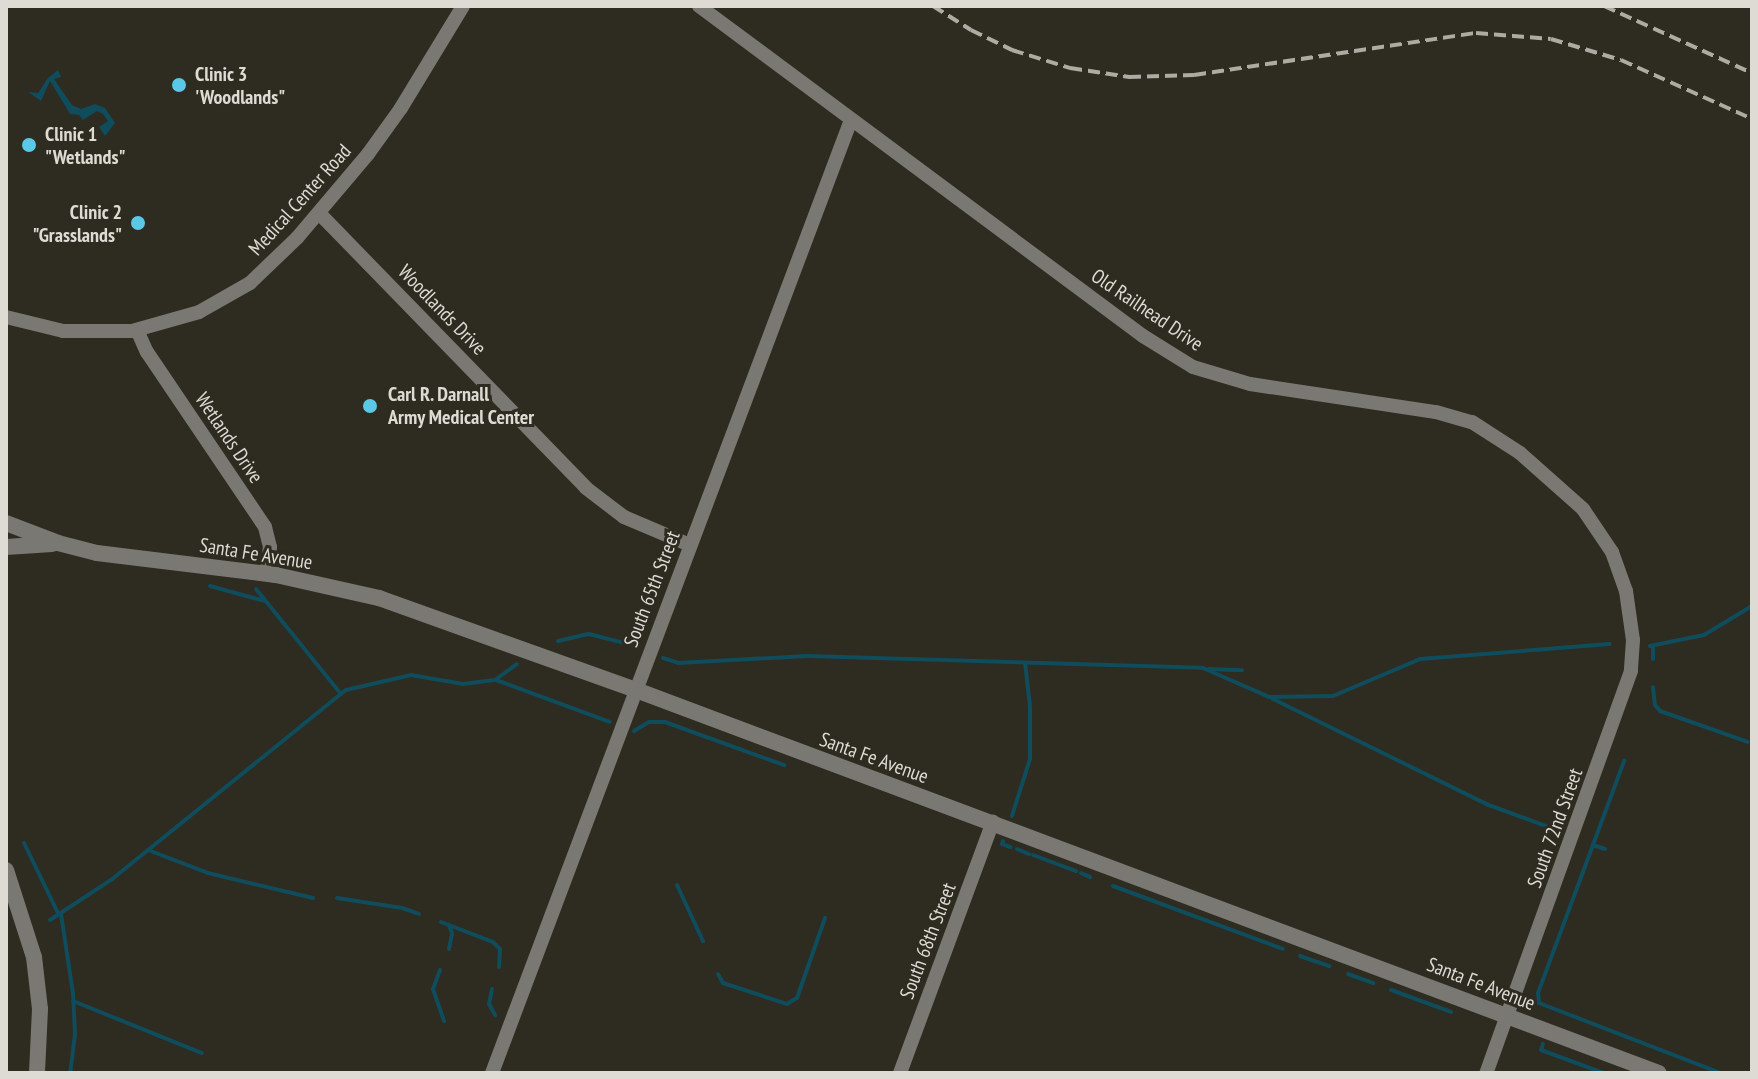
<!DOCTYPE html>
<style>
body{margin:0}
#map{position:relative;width:1758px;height:1079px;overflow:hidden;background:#2e2b20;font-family:"PT Sans Narrow",sans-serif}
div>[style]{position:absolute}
.water>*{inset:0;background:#0f4c5c}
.stream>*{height:4px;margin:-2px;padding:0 2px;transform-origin:2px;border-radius:2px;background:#0f4c5c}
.minor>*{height:14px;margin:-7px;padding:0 7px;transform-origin:7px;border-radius:7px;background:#797872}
.tertiary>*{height:16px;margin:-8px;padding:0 8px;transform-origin:8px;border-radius:8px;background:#797872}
.rail>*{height:4px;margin-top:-2px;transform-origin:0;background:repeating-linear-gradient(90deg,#adaba2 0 12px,transparent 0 18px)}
.dots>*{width:22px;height:22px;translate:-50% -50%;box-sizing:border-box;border:4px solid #2e2b20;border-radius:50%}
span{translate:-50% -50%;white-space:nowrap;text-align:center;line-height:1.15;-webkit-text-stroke:6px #2e2b20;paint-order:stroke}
.poi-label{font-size:20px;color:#dddbd3;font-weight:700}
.left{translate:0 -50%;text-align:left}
.right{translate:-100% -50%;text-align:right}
.street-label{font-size:20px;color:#dddbd3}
.frame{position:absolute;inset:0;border:8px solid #dddbd3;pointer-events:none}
</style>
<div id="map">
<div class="water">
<div style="clip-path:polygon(58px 70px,61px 77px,54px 79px,72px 105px,81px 109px,95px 104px,105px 108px,115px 123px,105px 136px,99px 127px,108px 121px,103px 114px,97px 111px,83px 120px,79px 115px,70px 114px,50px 81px,41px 101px,28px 92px,38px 93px,48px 78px)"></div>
</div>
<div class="stream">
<div style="left:210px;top:586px;width:57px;rotate:15.3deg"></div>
<div style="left:256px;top:589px;width:135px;rotate:51deg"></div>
<div style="left:558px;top:641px;width:32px;rotate:-13deg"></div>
<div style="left:589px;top:634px;width:44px;rotate:14.3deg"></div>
<div style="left:1650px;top:646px;width:55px;rotate:-11.5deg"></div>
<div style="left:1704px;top:635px;width:56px;rotate:-31.1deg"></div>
<div style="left:663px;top:658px;width:16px;rotate:18deg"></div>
<div style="left:678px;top:663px;width:130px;rotate:-3.1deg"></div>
<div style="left:808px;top:656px;width:395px;rotate:1.7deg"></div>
<div style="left:1203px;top:668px;width:72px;rotate:23.7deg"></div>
<div style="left:1269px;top:697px;width:64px;rotate:-0.9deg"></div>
<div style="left:1333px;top:696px;width:95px;rotate:-23deg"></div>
<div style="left:1420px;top:659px;width:190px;rotate:-4.5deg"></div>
<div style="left:1653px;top:659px;width:13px;rotate:-90deg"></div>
<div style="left:1209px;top:669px;width:33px;rotate:2deg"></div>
<div style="left:496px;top:680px;width:121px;rotate:20.2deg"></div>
<div style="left:1653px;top:687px;width:18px;rotate:84deg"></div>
<div style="left:1655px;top:705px;width:8px;rotate:50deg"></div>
<div style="left:1660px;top:711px;width:93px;rotate:19.4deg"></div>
<div style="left:1273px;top:699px;width:237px;rotate:26.2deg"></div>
<div style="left:1486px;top:804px;width:72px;rotate:20.2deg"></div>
<div style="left:634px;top:731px;width:17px;rotate:-31deg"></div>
<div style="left:649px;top:722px;width:16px"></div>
<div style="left:665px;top:722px;width:127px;rotate:19.9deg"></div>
<div style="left:1012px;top:816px;width:60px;rotate:-72.5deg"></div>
<div style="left:1030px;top:759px;width:53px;rotate:-90deg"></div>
<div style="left:1030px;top:706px;width:43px;rotate:-96.6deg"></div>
<div style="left:1003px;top:841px;width:3px;rotate:108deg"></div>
<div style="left:1002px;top:844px;width:9px;rotate:21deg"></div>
<div style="left:24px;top:843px;width:80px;rotate:64.1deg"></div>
<div style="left:1593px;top:845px;width:90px;rotate:-69.7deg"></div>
<div style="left:1017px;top:849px;width:13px;rotate:23deg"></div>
<div style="left:1605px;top:849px;width:13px;rotate:-162deg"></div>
<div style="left:1593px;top:845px;width:158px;rotate:110.4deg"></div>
<div style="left:1538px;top:993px;width:10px;rotate:84deg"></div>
<div style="left:1539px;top:1003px;width:194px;rotate:21.1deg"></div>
<div style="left:148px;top:850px;width:64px;rotate:21deg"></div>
<div style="left:208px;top:873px;width:108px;rotate:13.4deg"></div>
<div style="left:1033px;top:855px;width:46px;rotate:20.4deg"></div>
<div style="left:1081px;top:873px;width:10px;rotate:24deg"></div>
<div style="left:677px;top:885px;width:62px;rotate:65.1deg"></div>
<div style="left:1113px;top:886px;width:181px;rotate:20.3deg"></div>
<div style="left:337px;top:898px;width:66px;rotate:8.7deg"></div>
<div style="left:402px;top:908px;width:18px;rotate:19deg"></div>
<div style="left:61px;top:914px;width:80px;rotate:81.4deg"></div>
<div style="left:73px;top:993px;width:41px;rotate:87.2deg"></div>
<div style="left:75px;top:1034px;width:39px;rotate:97deg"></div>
<div style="left:50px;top:920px;width:73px;rotate:-33.3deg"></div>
<div style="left:111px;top:880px;width:302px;rotate:-39deg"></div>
<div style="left:346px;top:690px;width:67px;rotate:-13deg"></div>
<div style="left:411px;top:675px;width:53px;rotate:9.8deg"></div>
<div style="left:463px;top:684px;width:32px;rotate:-7deg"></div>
<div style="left:495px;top:680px;width:27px;rotate:-36deg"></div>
<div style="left:441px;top:922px;width:56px;rotate:21deg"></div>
<div style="left:493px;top:942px;width:10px;rotate:45deg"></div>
<div style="left:500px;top:949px;width:18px;rotate:93deg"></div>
<div style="left:449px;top:949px;width:16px;rotate:-79deg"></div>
<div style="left:452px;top:933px;width:9px;rotate:-111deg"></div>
<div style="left:1300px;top:956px;width:31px;rotate:19deg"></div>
<div style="left:440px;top:970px;width:20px;rotate:110deg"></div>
<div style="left:433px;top:989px;width:34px;rotate:71deg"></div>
<div style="left:718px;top:974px;width:10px;rotate:61deg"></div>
<div style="left:723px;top:983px;width:67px;rotate:18.2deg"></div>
<div style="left:787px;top:1004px;width:12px;rotate:-31deg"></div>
<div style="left:797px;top:998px;width:85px;rotate:-70.7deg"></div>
<div style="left:1348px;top:974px;width:27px;rotate:20deg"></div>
<div style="left:492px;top:989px;width:15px;rotate:101deg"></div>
<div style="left:489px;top:1004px;width:13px;rotate:61deg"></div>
<div style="left:1391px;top:990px;width:64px;rotate:20.1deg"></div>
<div style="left:73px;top:1001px;width:139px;rotate:22deg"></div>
<div style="left:1543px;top:1044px;width:6px;rotate:108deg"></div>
<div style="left:1541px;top:1050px;width:67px;rotate:20.1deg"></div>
</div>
<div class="minor">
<div style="left:699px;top:6px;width:553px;rotate:36.62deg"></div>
<div style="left:1143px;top:336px;width:59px;rotate:31.8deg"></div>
<div style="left:1193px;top:367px;width:59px;rotate:16.6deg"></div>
<div style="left:1250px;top:384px;width:188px;rotate:8.6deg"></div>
<div style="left:1436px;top:412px;width:37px;rotate:16deg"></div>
<div style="left:1472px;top:422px;width:57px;rotate:32.9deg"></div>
<div style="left:1520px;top:453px;width:84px;rotate:41.6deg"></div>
<div style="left:1583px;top:509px;width:52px;rotate:56deg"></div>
<div style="left:1612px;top:552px;width:41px;rotate:70.3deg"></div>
<div style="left:1626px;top:591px;width:49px;rotate:81.9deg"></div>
<div style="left:1633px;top:640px;width:31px;rotate:94deg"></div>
<div style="left:1631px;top:671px;width:427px;rotate:109.8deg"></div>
<div style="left:319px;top:213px;width:383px;rotate:45.8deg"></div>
<div style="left:586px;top:488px;width:48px;rotate:37.3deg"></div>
<div style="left:624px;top:517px;width:72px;rotate:23deg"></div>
<div style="left:6px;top:317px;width:59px;rotate:13.8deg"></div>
<div style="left:63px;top:331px;width:69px"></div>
<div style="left:132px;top:331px;width:70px;rotate:-15.8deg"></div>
<div style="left:199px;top:312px;width:59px;rotate:-29.6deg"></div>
<div style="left:250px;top:283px;width:65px;rotate:-43.8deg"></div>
<div style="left:297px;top:238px;width:110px;rotate:-49.8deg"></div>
<div style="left:368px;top:154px;width:57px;rotate:-54.3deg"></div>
<div style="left:401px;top:108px;width:119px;rotate:-58.7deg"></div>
<div style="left:137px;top:330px;width:24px;rotate:66deg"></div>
<div style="left:147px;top:352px;width:211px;rotate:56deg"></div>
<div style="left:265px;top:527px;width:21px;rotate:76deg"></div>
<div style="left:270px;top:547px;width:27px;rotate:98deg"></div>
<div style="left:492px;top:1073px;width:1018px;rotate:-69.36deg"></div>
<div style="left:900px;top:1073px;width:268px;rotate:-69.7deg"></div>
</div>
<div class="tertiary">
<div style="left:6px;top:523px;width:56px;rotate:21deg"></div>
<div style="left:58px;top:543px;width:40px;rotate:14.4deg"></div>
<div style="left:97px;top:553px;width:180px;rotate:7deg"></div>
<div style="left:276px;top:575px;width:106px;rotate:12.6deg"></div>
<div style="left:379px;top:598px;width:273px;rotate:19.7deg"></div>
<div style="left:636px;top:690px;width:1092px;rotate:20.53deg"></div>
<div style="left:6px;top:547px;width:46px;rotate:-3.7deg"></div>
<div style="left:6px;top:870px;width:91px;rotate:72.2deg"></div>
<div style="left:34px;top:957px;width:52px;rotate:83.4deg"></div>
<div style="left:40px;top:1009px;width:64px;rotate:92.7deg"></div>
</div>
<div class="rail">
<div style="left:933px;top:6px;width:45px;rotate:32.3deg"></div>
<div style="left:971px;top:30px;width:46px;rotate:26deg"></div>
<div style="left:1012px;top:50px;width:61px;rotate:17.2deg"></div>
<div style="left:1070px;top:68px;width:60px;rotate:8.7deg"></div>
<div style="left:1129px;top:77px;width:65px;rotate:-1.8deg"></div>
<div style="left:1194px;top:75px;width:285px;rotate:-8.5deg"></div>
<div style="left:1476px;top:33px;width:75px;rotate:4.6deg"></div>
<div style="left:1551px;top:39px;width:73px;rotate:16.7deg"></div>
<div style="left:1621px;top:60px;width:144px;rotate:24.2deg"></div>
<div style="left:1604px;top:6px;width:162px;rotate:24.4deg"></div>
</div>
<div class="dots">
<div style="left:179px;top:85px;background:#5bc8e7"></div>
<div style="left:29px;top:145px;background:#5bc8e7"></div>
<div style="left:138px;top:223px;background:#5bc8e7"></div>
<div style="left:370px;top:406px;background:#5bc8e7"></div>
</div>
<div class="poi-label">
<span class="left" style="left:195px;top:86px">Clinic 3<br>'Woodlands"</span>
<span class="left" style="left:45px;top:146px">Clinic 1<br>"Wetlands"</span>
<span class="right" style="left:122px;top:224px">Clinic 2<br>"Grasslands"</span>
<span class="left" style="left:388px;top:406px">Carl R. Darnall<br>Army Medical Center</span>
</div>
<div class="street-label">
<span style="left:300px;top:200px;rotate:-48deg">Medical Center Road</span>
<span style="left:442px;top:310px;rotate:46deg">Woodlands Drive</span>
<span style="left:1147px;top:310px;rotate:34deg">Old Railhead Drive</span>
<span style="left:229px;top:438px;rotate:56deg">Wetlands Drive</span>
<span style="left:256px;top:554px;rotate:9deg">Santa Fe Avenue</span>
<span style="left:652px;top:589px;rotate:-69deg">South 65th Street</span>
<span style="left:874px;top:758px;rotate:20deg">Santa Fe Avenue</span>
<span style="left:1555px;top:828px;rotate:-70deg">South 72nd Street</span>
<span style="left:928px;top:941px;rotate:-69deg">South 68th Street</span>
<span style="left:1481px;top:984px;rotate:21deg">Santa Fe Avenue</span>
</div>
<div class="frame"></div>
</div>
